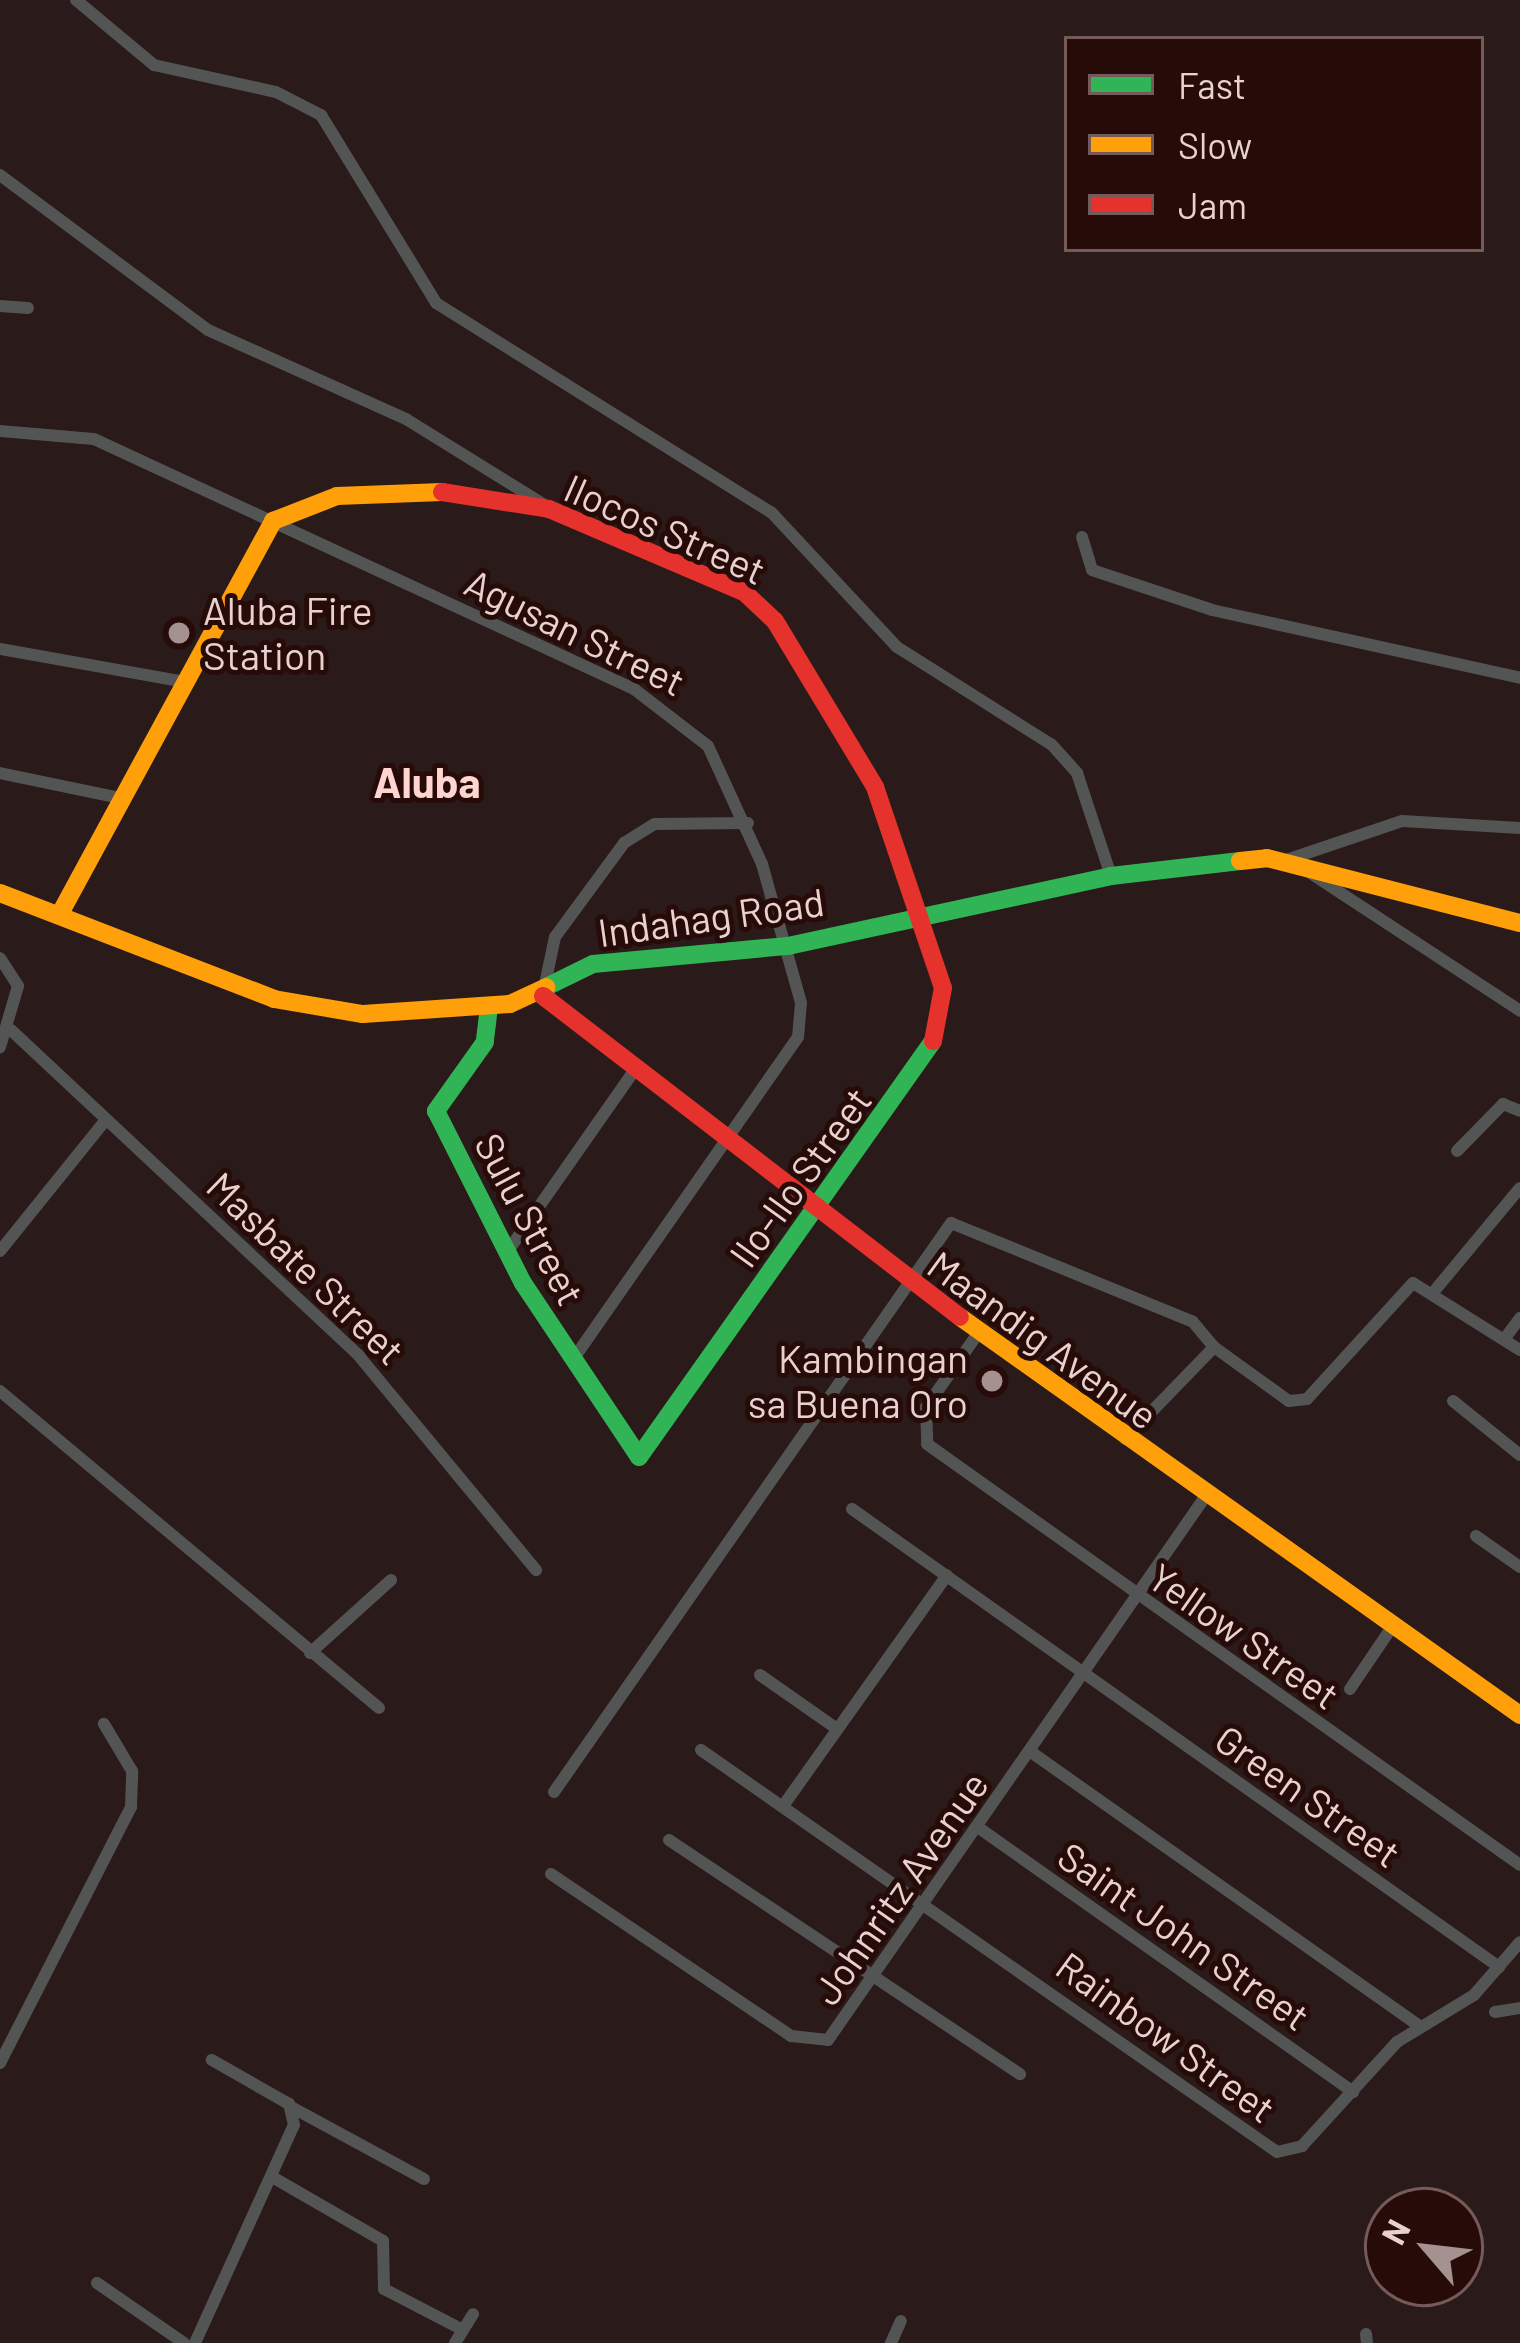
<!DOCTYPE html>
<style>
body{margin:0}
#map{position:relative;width:1520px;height:2343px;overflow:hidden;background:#2a1a19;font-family:Barlow,sans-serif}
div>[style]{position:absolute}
.street>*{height:12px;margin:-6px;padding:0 6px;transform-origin:6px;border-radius:6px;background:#525554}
.fast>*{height:18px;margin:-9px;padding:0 9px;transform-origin:9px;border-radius:9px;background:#30b455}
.slow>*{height:18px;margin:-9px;padding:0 9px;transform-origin:9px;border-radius:9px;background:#ff9f0a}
.jam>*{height:18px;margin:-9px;padding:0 9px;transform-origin:9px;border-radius:9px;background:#e5322d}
.dots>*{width:33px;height:33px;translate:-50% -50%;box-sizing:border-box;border:6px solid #270b09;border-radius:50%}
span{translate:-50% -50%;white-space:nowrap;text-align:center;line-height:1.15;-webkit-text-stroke:10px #270b09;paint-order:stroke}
.street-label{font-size:39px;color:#e7d2d0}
.poi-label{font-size:39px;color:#e7d2d0}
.left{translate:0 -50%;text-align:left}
.right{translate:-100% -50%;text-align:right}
.neighbourhood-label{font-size:42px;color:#ffd5d0;font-weight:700}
.legend{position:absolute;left:1064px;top:36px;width:420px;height:216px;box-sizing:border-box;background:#270b09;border:3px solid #745b59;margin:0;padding:15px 21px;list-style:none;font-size:36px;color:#e7d2d0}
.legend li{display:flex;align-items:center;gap:24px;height:60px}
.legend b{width:60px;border:3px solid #745b59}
.north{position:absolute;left:1364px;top:2187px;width:120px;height:120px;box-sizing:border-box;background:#270b09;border:3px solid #745b59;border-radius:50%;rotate:298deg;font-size:33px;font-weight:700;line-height:48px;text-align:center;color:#e7d2d0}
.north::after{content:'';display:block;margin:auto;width:42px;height:54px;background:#a59290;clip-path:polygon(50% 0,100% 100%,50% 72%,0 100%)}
</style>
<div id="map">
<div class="street">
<div style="left:76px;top:0;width:102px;rotate:39.8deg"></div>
<div style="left:154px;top:65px;width:125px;rotate:12.5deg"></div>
<div style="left:276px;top:92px;width:51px;rotate:27.1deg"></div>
<div style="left:321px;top:115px;width:220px;rotate:58.5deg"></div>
<div style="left:436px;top:303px;width:396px;rotate:32deg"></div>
<div style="left:772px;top:513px;width:183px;rotate:47deg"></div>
<div style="left:897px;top:647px;width:183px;rotate:32.3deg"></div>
<div style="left:1052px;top:745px;width:38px;rotate:48deg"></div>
<div style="left:1077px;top:773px;width:108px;rotate:71.7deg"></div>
<div style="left:0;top:175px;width:259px;rotate:36.7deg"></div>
<div style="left:208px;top:330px;width:217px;rotate:24.2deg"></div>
<div style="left:406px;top:419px;width:161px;rotate:31.8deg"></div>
<div style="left:0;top:306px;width:28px;rotate:4deg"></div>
<div style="left:0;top:431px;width:94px;rotate:4.9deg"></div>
<div style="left:94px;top:439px;width:595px;rotate:24.84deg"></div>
<div style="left:634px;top:689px;width:93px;rotate:37.6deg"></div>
<div style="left:708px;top:746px;width:130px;rotate:65.4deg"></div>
<div style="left:762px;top:864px;width:144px;rotate:74.3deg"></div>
<div style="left:801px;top:1003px;width:34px;rotate:95deg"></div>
<div style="left:798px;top:1037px;width:395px;rotate:124.9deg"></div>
<div style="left:1082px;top:537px;width:34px;rotate:73deg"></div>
<div style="left:1092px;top:570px;width:126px;rotate:18.4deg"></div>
<div style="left:1212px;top:610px;width:315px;rotate:12.4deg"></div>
<div style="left:0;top:649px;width:189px;rotate:10.1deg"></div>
<div style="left:0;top:773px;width:127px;rotate:11.8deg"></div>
<div style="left:1520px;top:828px;width:118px;rotate:-176.6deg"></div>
<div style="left:1402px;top:821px;width:119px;rotate:161.4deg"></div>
<div style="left:1289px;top:859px;width:277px;rotate:33.3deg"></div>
<div style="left:0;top:958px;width:33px;rotate:57deg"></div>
<div style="left:18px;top:986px;width:64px;rotate:106.4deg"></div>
<div style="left:544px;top:989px;width:53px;rotate:-78.1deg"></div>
<div style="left:555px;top:937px;width:117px;rotate:-53.7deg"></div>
<div style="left:624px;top:843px;width:36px;rotate:-32deg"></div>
<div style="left:655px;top:824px;width:93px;rotate:-0.6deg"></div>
<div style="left:11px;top:1030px;width:477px;rotate:43.1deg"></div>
<div style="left:359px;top:1356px;width:278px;rotate:50.4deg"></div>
<div style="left:1457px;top:1151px;width:66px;rotate:-45.6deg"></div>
<div style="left:1503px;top:1104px;width:18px;rotate:22deg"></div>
<div style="left:510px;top:1248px;width:220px;rotate:-55deg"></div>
<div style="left:0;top:1251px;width:167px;rotate:-51.1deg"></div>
<div style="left:1436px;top:1289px;width:131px;rotate:-50.3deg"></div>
<div style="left:979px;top:1332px;width:92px;rotate:125.2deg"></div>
<div style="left:926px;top:1407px;width:37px;rotate:88deg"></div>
<div style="left:927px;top:1444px;width:727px;rotate:35.37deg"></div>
<div style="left:1505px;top:1338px;width:25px;rotate:-53deg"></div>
<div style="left:0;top:1391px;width:494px;rotate:39.9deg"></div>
<div style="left:1453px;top:1401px;width:86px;rotate:38.9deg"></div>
<div style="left:1125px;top:1439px;width:128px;rotate:-45.9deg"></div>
<div style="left:1214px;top:1347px;width:92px;rotate:35.8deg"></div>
<div style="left:1289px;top:1401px;width:18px;rotate:-6deg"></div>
<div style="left:1307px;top:1399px;width:157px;rotate:-47.6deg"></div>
<div style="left:1413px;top:1283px;width:126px;rotate:32.1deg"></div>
<div style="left:852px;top:1509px;width:793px;rotate:35.29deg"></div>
<div style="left:1476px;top:1536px;width:54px;rotate:35.2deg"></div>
<div style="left:310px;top:1653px;width:109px;rotate:-42deg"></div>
<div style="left:760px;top:1675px;width:94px;rotate:35deg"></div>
<div style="left:1350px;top:1689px;width:75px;rotate:-55.9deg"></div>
<div style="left:701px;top:1750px;width:702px;rotate:34.91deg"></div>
<div style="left:1277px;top:2152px;width:26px;rotate:-13deg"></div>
<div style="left:1302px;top:2146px;width:141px;rotate:-47.6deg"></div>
<div style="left:1397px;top:2042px;width:90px;rotate:-31.4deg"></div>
<div style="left:1474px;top:1995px;width:70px;rotate:-49deg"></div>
<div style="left:1031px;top:1752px;width:474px;rotate:35.2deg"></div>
<div style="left:554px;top:1792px;width:694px;rotate:-55.1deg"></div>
<div style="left:951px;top:1223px;width:261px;rotate:22.2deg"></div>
<div style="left:1193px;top:1322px;width:33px;rotate:50deg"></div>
<div style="left:783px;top:1806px;width:283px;rotate:-54.6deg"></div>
<div style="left:979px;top:1828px;width:458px;rotate:35.2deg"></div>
<div style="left:669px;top:1840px;width:422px;rotate:33.7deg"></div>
<div style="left:551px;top:1874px;width:290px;rotate:34deg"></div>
<div style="left:791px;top:2036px;width:37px;rotate:6deg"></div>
<div style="left:828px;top:2040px;width:661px;rotate:-55.23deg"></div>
<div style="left:1495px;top:2012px;width:25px;rotate:-9deg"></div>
<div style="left:0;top:2063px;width:288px;rotate:-62.9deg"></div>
<div style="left:131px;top:1807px;width:36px;rotate:-88deg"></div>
<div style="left:132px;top:1771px;width:55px;rotate:-120.8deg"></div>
<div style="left:293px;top:2108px;width:149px;rotate:28.5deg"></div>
<div style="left:274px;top:2178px;width:126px;rotate:30deg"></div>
<div style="left:383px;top:2241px;width:48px;rotate:88.8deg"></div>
<div style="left:384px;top:2289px;width:89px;rotate:27.4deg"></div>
<div style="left:97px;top:2283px;width:106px;rotate:34.6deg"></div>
<div style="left:1366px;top:2334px;width:9px;rotate:84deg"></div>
<div style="left:195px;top:2343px;width:239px;rotate:-65.6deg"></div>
<div style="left:294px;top:2125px;width:22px;rotate:-103deg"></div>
<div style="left:289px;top:2104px;width:89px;rotate:-150.3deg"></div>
<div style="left:455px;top:2343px;width:34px;rotate:-58deg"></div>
<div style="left:891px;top:2343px;width:24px;rotate:-66deg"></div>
</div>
<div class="fast">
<div style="left:546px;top:987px;width:52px;rotate:-26.1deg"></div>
<div style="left:593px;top:964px;width:196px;rotate:-5.3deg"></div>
<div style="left:788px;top:946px;width:330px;rotate:-12.2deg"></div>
<div style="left:1111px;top:876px;width:130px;rotate:-6.6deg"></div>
<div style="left:489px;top:1007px;width:35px;rotate:97deg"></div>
<div style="left:485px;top:1042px;width:85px;rotate:125.4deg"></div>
<div style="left:436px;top:1111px;width:193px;rotate:63.2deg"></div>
<div style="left:523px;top:1283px;width:209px;rotate:56.3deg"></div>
<div style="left:639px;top:1457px;width:509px;rotate:-54.75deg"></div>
</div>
<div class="slow">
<div style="left:1240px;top:861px;width:27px;rotate:-6deg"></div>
<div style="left:1267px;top:858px;width:261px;rotate:14.4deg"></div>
<div style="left:0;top:893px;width:294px;rotate:21.1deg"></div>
<div style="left:274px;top:999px;width:90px;rotate:9.6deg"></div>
<div style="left:363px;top:1014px;width:147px;rotate:-3.9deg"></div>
<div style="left:510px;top:1004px;width:40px;rotate:-25deg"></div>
<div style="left:62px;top:910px;width:443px;rotate:-61.5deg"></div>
<div style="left:273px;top:521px;width:69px;rotate:-21.3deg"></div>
<div style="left:337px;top:496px;width:105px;rotate:-2.2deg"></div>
<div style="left:960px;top:1317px;width:687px;rotate:35.4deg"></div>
</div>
<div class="jam">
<div style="left:442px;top:492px;width:108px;rotate:9deg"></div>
<div style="left:549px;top:509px;width:212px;rotate:23.1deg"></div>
<div style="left:744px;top:592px;width:42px;rotate:43.1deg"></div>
<div style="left:775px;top:621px;width:194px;rotate:58.9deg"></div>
<div style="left:875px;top:787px;width:212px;rotate:71.3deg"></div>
<div style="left:943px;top:988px;width:54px;rotate:100.7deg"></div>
<div style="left:543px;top:996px;width:526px;rotate:37.59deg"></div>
</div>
<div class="dots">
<div style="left:179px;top:633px;background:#a59290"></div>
<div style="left:992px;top:1381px;background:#a59290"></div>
</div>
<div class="street-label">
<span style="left:665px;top:529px;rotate:24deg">Ilocos Street</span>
<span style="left:575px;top:632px;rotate:26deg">Agusan Street</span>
<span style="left:711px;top:917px;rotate:-8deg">Indahag Road</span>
<span style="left:800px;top:1177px;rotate:-54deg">Ilo-Ilo Street</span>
<span style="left:530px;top:1219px;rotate:62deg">Sulu Street</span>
<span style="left:306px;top:1268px;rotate:44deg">Masbate Street</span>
<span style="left:1043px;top:1340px;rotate:36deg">Maandig Avenue</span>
<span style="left:1244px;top:1636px;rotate:35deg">Yellow Street</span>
<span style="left:1308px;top:1796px;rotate:35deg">Green Street</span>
<span style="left:900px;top:1888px;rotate:-55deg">Johnritz Avenue</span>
<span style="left:1184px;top:1936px;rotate:35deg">Saint John Street</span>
<span style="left:1166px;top:2037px;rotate:36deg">Rainbow Street</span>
</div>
<div class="poi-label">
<span class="left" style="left:203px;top:633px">Aluba Fire<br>Station</span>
<span class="right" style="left:968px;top:1381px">Kambingan<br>sa Buena Oro</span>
</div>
<div class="neighbourhood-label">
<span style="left:427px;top:781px">Aluba</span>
</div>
<ul class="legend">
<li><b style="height:15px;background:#30b455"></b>Fast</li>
<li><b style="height:15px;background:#ff9f0a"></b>Slow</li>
<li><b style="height:15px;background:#e5322d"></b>Jam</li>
</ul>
<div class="north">N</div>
</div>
